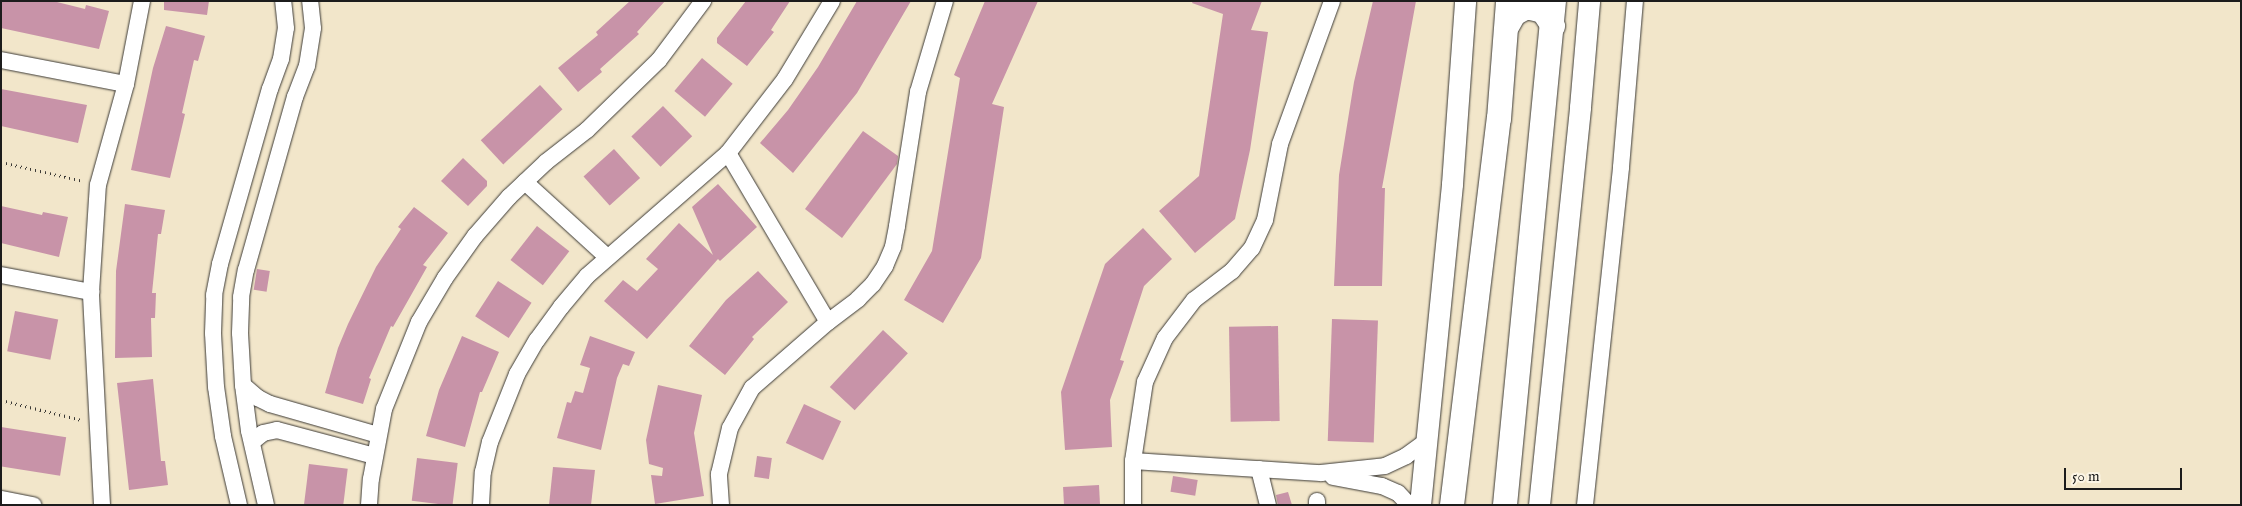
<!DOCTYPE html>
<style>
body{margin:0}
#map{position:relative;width:2242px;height:506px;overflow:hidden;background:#f2e6ca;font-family:"IM FELL English",serif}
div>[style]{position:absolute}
.building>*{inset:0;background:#c893a8;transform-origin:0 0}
.path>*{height:3px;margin-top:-1.5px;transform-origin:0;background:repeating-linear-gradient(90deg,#3c3a36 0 1px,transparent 0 5px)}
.roads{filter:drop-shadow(0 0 1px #3c3a36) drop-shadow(0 0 1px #3c3a36)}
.minor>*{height:16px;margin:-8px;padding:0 8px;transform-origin:8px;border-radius:8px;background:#fff}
.tertiary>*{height:21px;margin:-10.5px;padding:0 10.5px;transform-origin:10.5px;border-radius:10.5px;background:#fff}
.secondary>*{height:24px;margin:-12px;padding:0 12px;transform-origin:12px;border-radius:12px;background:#fff}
span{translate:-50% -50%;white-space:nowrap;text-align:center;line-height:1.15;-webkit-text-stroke:4.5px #fcf5e5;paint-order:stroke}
.frame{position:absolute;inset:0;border:2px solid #1c1c1c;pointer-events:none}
.scale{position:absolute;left:2064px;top:468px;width:118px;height:22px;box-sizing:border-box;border:2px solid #1c1c1c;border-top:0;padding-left:6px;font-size:15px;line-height:18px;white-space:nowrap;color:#1c1c1c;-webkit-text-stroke:4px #fcf5e5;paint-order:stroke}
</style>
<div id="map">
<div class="building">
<div style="clip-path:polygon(1px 1px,53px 1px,85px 9px,86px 5px,109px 11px,99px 49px,1px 28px)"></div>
<div style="clip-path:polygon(164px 1px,209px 1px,207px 15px,164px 10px)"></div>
<div style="clip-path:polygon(630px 1px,665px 1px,637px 32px,639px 34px,600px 69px,602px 72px,578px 92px,558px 68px,598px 35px,596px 32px)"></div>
<div style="clip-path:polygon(746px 1px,790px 1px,771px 30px,774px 32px,747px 66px,717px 43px,717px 38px)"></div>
<div style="clip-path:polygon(857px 1px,911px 1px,857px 93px,793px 173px,760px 143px,788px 110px,818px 67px)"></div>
<div style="clip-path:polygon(985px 1px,1038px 1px,992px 104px,1004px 107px,981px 258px,943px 323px,904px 300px,932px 251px,960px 78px,954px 75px)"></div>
<div style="clip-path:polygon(1193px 1px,1262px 1px,1251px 30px,1268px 32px,1250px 150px,1235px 219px,1195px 253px,1159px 211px,1199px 176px,1223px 14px,1192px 3px)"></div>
<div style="clip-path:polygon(1373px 1px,1416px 1px,1382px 188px,1385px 188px,1382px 286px,1334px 286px,1339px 175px,1354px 82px)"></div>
<div style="clip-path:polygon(166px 26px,205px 36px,198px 61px,194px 60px,182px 113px,185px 114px,170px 178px,131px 170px,153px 68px)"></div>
<div style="left:702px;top:58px;width:40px;height:43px;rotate:40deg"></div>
<div style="left:540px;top:85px;width:33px;height:81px;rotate:47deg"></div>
<div style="clip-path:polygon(1px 89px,87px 105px,78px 143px,1px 126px)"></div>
<div style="left:663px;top:106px;width:42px;height:44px;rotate:46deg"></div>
<div style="clip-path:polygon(863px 131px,898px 156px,897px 164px,842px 238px,805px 209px)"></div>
<div style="left:614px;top:149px;width:39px;height:41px;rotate:48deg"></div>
<div style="clip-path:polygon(463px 158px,487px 181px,487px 186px,468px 206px,441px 181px)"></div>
<div style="clip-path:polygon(718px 184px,757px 227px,720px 261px,718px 259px,647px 339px,604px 301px,623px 280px,637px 291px,658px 269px,646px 259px,679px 223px,713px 255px,692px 207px)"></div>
<div style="clip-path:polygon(125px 204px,165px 210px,161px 234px,158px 234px,152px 293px,156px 293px,155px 318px,151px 318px,152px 357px,115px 358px,116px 271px)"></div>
<div style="clip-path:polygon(1px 206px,42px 215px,43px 212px,68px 217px,59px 257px,1px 243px)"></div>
<div style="clip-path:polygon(414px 207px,448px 233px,423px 265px,427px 267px,393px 327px,391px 326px,369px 378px,371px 379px,363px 404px,325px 393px,338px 348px,348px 324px,376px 267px,401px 229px,398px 227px)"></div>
<div style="left:537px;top:226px;width:41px;height:43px;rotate:38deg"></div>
<div style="clip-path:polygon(1143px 228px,1172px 259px,1144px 286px,1120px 360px,1124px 361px,1110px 400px,1112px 447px,1065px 450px,1061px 392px,1105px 264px)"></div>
<div style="left:257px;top:269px;width:13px;height:21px;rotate:9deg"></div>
<div style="clip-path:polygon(758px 271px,788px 302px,752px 337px,754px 339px,725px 375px,689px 346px,726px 300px)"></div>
<div style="left:498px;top:281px;width:40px;height:42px;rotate:33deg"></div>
<div style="left:15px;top:311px;width:44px;height:41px;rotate:11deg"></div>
<div style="left:1332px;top:319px;width:46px;height:122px;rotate:2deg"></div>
<div style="left:1278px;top:326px;width:95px;height:49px;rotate:89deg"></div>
<div style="left:883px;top:330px;width:34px;height:78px;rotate:43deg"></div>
<div style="clip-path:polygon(462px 336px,499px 352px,482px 392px,480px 392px,465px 447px,426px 436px,439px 390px)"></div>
<div style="clip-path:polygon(590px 336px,635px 352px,629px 366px,623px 364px,617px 378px,601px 450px,557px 438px,567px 402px,571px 403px,575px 391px,583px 393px,590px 368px,580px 365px)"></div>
<div style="clip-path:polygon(153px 379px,161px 461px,165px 461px,168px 485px,129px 490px,117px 383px)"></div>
<div style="clip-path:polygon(658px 385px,702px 395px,694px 433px,704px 496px,655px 504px,651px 475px,662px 476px,663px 468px,649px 464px,646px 440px)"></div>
<div style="left:804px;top:404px;width:41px;height:43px;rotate:25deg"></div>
<div style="left:1px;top:427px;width:66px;height:39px;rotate:9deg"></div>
<div style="left:757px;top:456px;width:15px;height:21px;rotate:8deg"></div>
<div style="left:417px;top:458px;width:41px;height:43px;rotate:7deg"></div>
<div style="left:309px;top:464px;width:39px;height:41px;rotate:7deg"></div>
<div style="clip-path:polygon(553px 467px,595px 470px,591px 505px,549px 505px)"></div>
<div style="left:1173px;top:476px;width:25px;height:16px;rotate:9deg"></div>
<div style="left:1099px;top:485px;width:20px;height:36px;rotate:87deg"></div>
<div style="clip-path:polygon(1288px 492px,1292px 505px,1278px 505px,1276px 495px)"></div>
</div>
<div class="path">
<div style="left:1px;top:162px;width:84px;rotate:13deg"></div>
<div style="left:1px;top:400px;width:83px;rotate:13.9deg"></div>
</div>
<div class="roads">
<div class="minor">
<div style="left:1px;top:60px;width:127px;rotate:10.9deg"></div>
<div style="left:728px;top:153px;width:196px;rotate:59.4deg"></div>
<div style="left:525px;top:182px;width:111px;rotate:42.4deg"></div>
<div style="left:1px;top:275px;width:92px;rotate:10.7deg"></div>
<div style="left:243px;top:385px;width:20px;rotate:41deg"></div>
<div style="left:258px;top:398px;width:13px;rotate:27deg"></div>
<div style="left:270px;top:404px;width:112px;rotate:16deg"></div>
<div style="left:252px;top:442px;width:14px;rotate:-39deg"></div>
<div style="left:263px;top:433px;width:14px;rotate:-12deg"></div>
<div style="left:277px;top:430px;width:101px;rotate:14.9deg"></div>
<div style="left:1133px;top:461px;width:188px;rotate:3.7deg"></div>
<div style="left:1321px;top:473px;width:64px;rotate:-6.2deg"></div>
<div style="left:1385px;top:466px;width:23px;rotate:-25deg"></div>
<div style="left:1406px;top:456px;width:26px;rotate:-36deg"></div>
<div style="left:1259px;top:469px;width:37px;rotate:76deg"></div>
<div style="left:1333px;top:477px;width:50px;rotate:10.4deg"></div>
<div style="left:1382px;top:486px;width:17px;rotate:24deg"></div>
<div style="left:1398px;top:493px;width:16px;rotate:47deg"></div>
<div style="left:1px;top:499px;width:33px;rotate:11deg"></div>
<div style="left:102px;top:505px;width:213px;rotate:-93deg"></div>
<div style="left:91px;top:292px;width:107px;rotate:-86.3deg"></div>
<div style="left:98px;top:185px;width:105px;rotate:-74.5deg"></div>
<div style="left:126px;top:84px;width:85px;rotate:-79.1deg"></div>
<div style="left:239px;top:505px;width:71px;rotate:-103.1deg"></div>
<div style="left:223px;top:436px;width:49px;rotate:-98.1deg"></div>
<div style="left:216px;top:387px;width:54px;rotate:-93.2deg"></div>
<div style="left:213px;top:333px;width:38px;rotate:-88deg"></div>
<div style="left:214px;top:295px;width:32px;rotate:-79deg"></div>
<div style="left:220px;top:264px;width:182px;rotate:-74.1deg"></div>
<div style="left:270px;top:89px;width:32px;rotate:-70deg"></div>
<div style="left:281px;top:59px;width:31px;rotate:-81deg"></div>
<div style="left:286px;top:28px;width:27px;rotate:-96deg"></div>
<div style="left:266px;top:505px;width:76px;rotate:-102.9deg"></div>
<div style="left:249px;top:431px;width:46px;rotate:-97.4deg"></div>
<div style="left:243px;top:385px;width:52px;rotate:-93.3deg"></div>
<div style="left:240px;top:333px;width:36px;rotate:-88deg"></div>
<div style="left:241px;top:297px;width:27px;rotate:-80deg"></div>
<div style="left:246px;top:270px;width:180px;rotate:-74.2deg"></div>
<div style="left:295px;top:97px;width:33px;rotate:-69deg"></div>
<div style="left:307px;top:66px;width:38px;rotate:-81deg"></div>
<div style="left:313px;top:28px;width:27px;rotate:-96deg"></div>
<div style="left:369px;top:505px;width:26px;rotate:-86deg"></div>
<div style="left:371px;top:479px;width:71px;rotate:-79.5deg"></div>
<div style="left:384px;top:409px;width:94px;rotate:-68.1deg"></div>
<div style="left:419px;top:322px;width:51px;rotate:-59.4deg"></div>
<div style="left:445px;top:278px;width:52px;rotate:-54.5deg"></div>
<div style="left:475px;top:236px;width:52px;rotate:-48.9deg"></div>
<div style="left:509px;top:197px;width:51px;rotate:-43.4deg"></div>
<div style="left:546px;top:162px;width:52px;rotate:-38deg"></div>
<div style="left:587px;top:130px;width:100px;rotate:-44.2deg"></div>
<div style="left:659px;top:60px;width:74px;rotate:-53.3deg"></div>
<div style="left:481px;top:505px;width:33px;rotate:-87deg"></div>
<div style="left:483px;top:472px;width:31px;rotate:-77deg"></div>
<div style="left:490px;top:442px;width:73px;rotate:-68.3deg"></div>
<div style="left:517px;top:374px;width:39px;rotate:-60deg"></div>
<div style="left:537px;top:340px;width:41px;rotate:-54deg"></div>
<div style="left:561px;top:307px;width:40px;rotate:-50deg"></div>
<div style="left:587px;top:276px;width:187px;rotate:-41.1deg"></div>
<div style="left:728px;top:153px;width:93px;rotate:-52.4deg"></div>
<div style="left:785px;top:79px;width:91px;rotate:-58.9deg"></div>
<div style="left:721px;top:505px;width:31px;rotate:-94deg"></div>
<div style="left:719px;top:474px;width:47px;rotate:-76.6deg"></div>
<div style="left:730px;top:428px;width:46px;rotate:-61.2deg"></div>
<div style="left:752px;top:388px;width:101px;rotate:-41deg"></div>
<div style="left:828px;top:322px;width:38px;rotate:-37deg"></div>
<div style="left:858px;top:299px;width:21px;rotate:-45deg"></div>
<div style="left:873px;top:284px;width:22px;rotate:-56deg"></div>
<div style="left:885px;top:266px;width:21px;rotate:-67deg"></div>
<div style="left:893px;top:247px;width:21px;rotate:-79deg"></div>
<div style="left:897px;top:226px;width:136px;rotate:-81.1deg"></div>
<div style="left:918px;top:92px;width:95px;rotate:-73.5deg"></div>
<div style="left:1133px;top:505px;width:44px;rotate:-90deg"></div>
<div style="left:1133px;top:461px;width:80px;rotate:-81.4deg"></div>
<div style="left:1145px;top:382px;width:48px;rotate:-65.6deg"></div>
<div style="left:1165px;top:338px;width:48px;rotate:-52.7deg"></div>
<div style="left:1194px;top:300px;width:48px;rotate:-37.3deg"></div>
<div style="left:1232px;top:271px;width:30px;rotate:-49deg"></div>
<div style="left:1252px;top:248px;width:31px;rotate:-65deg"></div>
<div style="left:1265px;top:220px;width:77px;rotate:-78.8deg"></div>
<div style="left:1280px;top:144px;width:152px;rotate:-70deg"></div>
<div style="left:1317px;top:505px;width:4px;rotate:-90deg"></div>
<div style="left:1585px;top:505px;width:340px;rotate:-83.9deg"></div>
<div style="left:1621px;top:167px;width:167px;rotate:-85.2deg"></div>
</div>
<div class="tertiary">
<div style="left:1420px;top:505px;width:323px;rotate:-84.3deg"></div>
<div style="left:1452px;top:184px;width:183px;rotate:-85.9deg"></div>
<div style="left:1539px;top:505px;width:400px;rotate:-84.1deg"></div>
<div style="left:1580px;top:107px;width:106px;rotate:-85.1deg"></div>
</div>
<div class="secondary">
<div style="left:1508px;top:25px;width:13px;rotate:-61deg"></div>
<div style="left:1514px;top:14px;width:13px;rotate:-29deg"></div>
<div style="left:1525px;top:8px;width:6px"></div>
<div style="left:1531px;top:8px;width:12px;rotate:14deg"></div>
<div style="left:1543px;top:11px;width:18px;rotate:56deg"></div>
<div style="left:1452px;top:505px;width:389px;rotate:-83.1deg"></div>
<div style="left:1499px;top:119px;width:118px;rotate:-85.6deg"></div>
<div style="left:1505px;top:505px;width:506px;rotate:-84.45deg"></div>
</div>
</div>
<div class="frame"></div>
<div class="scale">50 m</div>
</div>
